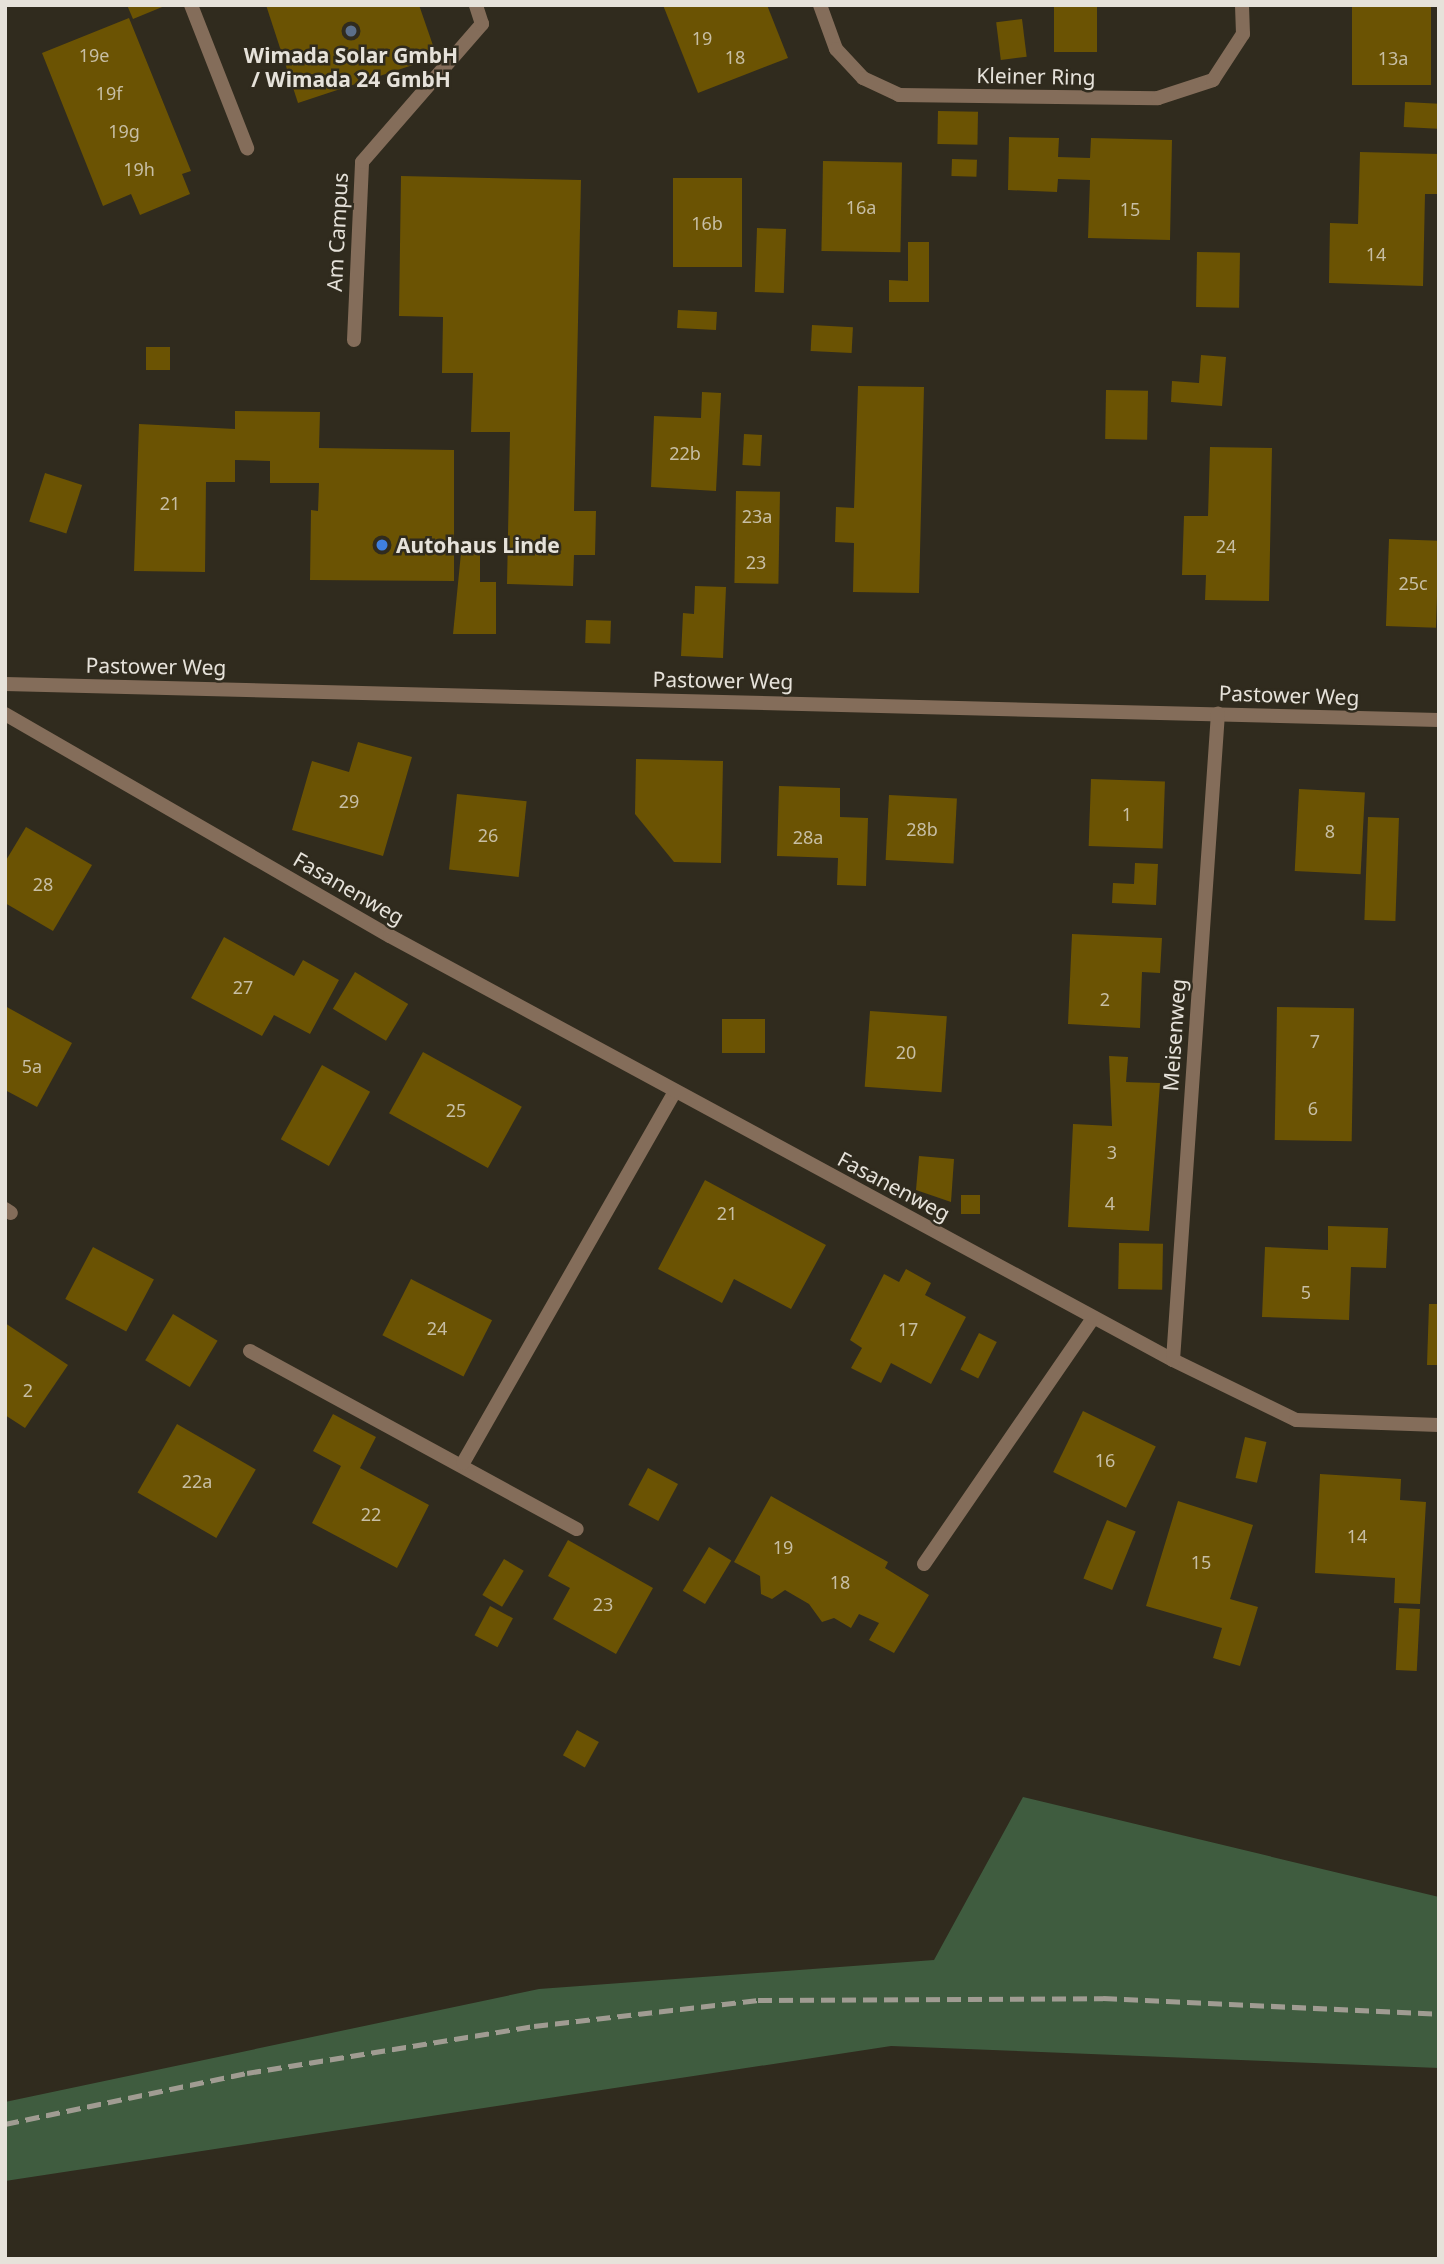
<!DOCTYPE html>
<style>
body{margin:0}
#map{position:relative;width:1444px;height:2264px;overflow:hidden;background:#302b1e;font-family:"Noto Sans",sans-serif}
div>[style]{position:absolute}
.green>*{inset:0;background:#3f5c3f}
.building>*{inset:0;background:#6b5303;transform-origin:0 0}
.lane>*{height:14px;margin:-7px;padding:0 7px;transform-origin:7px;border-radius:7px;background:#846d5a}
.street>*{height:14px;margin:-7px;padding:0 7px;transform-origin:7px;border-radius:7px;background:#846d5a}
.rail>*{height:5px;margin-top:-2.5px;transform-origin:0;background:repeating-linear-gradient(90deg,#a09c92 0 14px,transparent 0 21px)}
.dots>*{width:19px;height:19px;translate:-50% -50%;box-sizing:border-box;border:4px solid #302b1e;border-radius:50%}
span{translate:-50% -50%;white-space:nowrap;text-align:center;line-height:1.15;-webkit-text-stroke:5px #302b1e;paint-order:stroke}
.number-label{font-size:18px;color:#c7bea4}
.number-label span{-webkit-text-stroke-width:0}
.poi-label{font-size:21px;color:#e6e2da;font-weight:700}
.left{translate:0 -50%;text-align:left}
.street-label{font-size:21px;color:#e6e2da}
.frame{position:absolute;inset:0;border:7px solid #e6e2da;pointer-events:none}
</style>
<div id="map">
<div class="green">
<div style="clip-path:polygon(1023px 1797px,1439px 1897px,1439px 2068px,891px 2046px,5px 2181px,5px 2102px,539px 1989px,934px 1960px)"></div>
</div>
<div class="building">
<div style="clip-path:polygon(127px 5px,167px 5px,133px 19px)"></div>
<div style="clip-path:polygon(266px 5px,419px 5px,437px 57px,298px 103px)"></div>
<div style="clip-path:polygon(663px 5px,767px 5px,788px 58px,698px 93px)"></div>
<div style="left:1054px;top:5px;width:43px;height:47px"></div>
<div style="left:1352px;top:5px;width:79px;height:80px"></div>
<div style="clip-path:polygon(129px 18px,191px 171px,182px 174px,190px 194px,140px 215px,131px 194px,103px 206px,42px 53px)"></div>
<div style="left:1022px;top:19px;width:38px;height:26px;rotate:83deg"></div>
<div style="left:1405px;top:102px;width:34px;height:25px;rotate:3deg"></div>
<div style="left:938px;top:111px;width:40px;height:33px;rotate:1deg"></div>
<div style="clip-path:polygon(1009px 137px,1059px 138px,1058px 157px,1090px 158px,1091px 138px,1172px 140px,1170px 240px,1088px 238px,1090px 180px,1058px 179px,1057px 192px,1008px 190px)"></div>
<div style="clip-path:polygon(1360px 152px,1439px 154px,1439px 194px,1425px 194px,1423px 286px,1329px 283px,1330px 223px,1358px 224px)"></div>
<div style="left:952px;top:159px;width:25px;height:17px;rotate:2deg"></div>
<div style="left:823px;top:161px;width:79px;height:90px;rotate:1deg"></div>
<div style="clip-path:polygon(401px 176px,581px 180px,574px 511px,596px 511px,595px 555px,574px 555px,573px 586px,507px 584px,510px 432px,471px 432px,473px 373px,442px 373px,443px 317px,399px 316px)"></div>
<div style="left:673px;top:178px;width:69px;height:89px"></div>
<div style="left:757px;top:228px;width:29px;height:64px;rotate:2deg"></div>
<div style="clip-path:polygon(908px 242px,929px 242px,929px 302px,889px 302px,889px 280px,908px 281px)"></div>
<div style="left:1197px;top:252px;width:43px;height:55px;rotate:1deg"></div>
<div style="left:678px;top:310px;width:39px;height:18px;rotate:3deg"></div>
<div style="left:812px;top:325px;width:41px;height:26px;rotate:3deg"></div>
<div style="left:146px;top:347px;width:24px;height:23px"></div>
<div style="clip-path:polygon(1201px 355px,1226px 357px,1222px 406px,1171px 402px,1172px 381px,1199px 383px)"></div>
<div style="clip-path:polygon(858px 386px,924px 387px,919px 593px,853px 592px,854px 543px,835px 542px,836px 507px,854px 508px)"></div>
<div style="left:1106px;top:390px;width:42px;height:49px;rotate:1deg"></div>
<div style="clip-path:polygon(702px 392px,721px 393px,716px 491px,651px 487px,654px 416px,701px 418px)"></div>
<div style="clip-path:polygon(235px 411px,320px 412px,319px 448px,454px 450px,454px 581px,310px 580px,311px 510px,318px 511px,319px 483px,270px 483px,270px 461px,235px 460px,235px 482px,206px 482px,205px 572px,134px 571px,139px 424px,235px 429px)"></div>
<div style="left:744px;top:434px;width:18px;height:31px;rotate:3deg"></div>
<div style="clip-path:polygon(1210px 447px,1272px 448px,1269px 601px,1205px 600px,1206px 575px,1182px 575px,1184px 516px,1208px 516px)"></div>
<div style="left:45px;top:473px;width:39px;height:51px;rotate:18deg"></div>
<div style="left:736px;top:491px;width:44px;height:92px;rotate:1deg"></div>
<div style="left:1389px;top:539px;width:50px;height:87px;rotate:2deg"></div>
<div style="clip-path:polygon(461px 553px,480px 554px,480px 582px,496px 582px,496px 634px,453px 634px)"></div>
<div style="clip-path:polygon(695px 586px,726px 587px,723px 658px,681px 656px,683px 613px,694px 614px)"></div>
<div style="left:586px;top:620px;width:25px;height:23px;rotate:2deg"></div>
<div style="clip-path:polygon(358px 742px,412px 757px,383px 856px,292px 830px,312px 761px,349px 772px)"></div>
<div style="clip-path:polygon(636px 759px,723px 761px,721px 863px,674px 862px,635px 814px)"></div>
<div style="left:1091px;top:779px;width:74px;height:67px;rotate:2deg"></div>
<div style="clip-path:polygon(779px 786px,840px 788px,840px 817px,868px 818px,866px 886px,837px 885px,838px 858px,777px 856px)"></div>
<div style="left:1299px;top:789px;width:66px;height:82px;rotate:3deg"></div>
<div style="left:457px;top:794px;width:70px;height:76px;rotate:6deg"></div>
<div style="left:889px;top:795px;width:68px;height:65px;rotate:3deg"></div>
<div style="left:1368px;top:817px;width:31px;height:103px;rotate:2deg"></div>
<div style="clip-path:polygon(26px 827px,92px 865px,53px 931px,5px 903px,5px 862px)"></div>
<div style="clip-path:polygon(1135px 863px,1158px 864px,1156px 905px,1112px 903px,1113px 883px,1134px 884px)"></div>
<div style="clip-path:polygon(1072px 934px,1162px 938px,1160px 973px,1142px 972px,1140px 1028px,1068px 1024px)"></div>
<div style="clip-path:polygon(224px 937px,294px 976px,303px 960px,339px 980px,310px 1034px,274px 1015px,262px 1036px,191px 998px)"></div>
<div style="left:355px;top:972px;width:62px;height:43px;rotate:31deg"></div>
<div style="clip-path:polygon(5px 1006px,72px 1043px,37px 1107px,5px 1090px)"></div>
<div style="left:1277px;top:1007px;width:77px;height:133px;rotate:1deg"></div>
<div style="left:870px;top:1011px;width:77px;height:76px;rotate:4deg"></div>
<div style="left:722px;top:1019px;width:43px;height:34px"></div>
<div style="left:423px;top:1052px;width:113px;height:70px;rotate:29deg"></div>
<div style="clip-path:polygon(1109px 1056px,1128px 1057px,1126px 1082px,1160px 1083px,1149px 1231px,1068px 1227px,1073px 1124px,1112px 1126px)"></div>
<div style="left:322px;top:1065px;width:55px;height:85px;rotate:29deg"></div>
<div style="clip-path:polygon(919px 1156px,954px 1159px,951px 1202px,916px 1190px)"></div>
<div style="clip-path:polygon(705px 1180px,826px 1245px,791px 1309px,734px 1279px,722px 1303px,658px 1269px)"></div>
<div style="left:961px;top:1195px;width:19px;height:19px"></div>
<div style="clip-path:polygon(1328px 1226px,1388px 1228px,1386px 1268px,1351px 1267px,1349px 1320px,1262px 1317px,1265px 1247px,1328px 1250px)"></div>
<div style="left:1119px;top:1243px;width:44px;height:46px;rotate:1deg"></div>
<div style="left:93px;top:1247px;width:69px;height:59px;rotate:28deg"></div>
<div style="clip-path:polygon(906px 1269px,931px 1283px,925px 1295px,966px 1317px,931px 1384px,891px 1363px,881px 1383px,851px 1368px,862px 1348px,850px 1340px,884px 1274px,899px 1282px)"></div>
<div style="left:411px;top:1279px;width:91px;height:63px;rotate:27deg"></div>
<div style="clip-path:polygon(1429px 1304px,1439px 1304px,1439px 1365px,1427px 1365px)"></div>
<div style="left:173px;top:1314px;width:52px;height:54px;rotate:31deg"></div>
<div style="clip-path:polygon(5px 1323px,68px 1365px,25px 1428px,5px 1415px)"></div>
<div style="left:979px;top:1333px;width:20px;height:41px;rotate:27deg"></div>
<div style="left:1083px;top:1411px;width:81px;height:68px;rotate:26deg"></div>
<div style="clip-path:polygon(333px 1414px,376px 1437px,360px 1468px,429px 1505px,397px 1568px,312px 1523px,341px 1466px,313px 1451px)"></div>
<div style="left:177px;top:1424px;width:91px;height:79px;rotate:30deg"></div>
<div style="left:1245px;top:1437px;width:22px;height:42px;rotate:13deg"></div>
<div style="left:648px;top:1468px;width:34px;height:42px;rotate:28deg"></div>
<div style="clip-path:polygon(1320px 1474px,1401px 1479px,1400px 1500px,1426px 1502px,1420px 1604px,1394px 1603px,1395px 1578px,1315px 1573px)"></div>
<div style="clip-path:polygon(771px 1496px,888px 1562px,885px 1568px,929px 1595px,894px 1653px,869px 1640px,879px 1623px,859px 1614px,851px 1628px,834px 1618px,822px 1622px,809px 1604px,785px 1590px,772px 1599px,761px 1594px,760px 1576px,734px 1562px)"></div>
<div style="clip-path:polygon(1178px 1501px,1253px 1525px,1230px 1599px,1258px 1607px,1240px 1666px,1213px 1658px,1222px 1628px,1146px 1606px)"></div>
<div style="left:1107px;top:1520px;width:31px;height:63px;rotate:22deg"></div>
<div style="clip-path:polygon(568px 1540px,653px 1588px,616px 1654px,553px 1619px,570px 1588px,548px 1576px)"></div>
<div style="left:709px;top:1547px;width:26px;height:51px;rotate:31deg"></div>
<div style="left:504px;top:1559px;width:23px;height:42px;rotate:31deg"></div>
<div style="left:490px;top:1606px;width:26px;height:33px;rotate:28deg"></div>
<div style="left:1399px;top:1608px;width:21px;height:62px;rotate:3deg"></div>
<div style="left:577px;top:1730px;width:25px;height:29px;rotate:29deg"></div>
</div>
<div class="lane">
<div style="left:191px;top:5px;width:154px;rotate:68.6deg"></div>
<div style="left:354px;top:340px;width:178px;rotate:-87.4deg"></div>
<div style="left:362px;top:162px;width:183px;rotate:-49deg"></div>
<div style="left:482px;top:24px;width:20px;rotate:-108deg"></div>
<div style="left:5px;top:1209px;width:7px;rotate:34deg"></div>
<div style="left:250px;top:1351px;width:372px;rotate:28.6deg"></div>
<div style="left:463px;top:1463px;width:427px;rotate:-60.3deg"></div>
<div style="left:924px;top:1564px;width:298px;rotate:-55.5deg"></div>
</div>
<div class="street">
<div style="left:820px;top:5px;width:47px;rotate:70deg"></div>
<div style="left:836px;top:49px;width:40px;rotate:47deg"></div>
<div style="left:863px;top:78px;width:40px;rotate:25deg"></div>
<div style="left:899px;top:95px;width:259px;rotate:0.7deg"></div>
<div style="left:1158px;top:98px;width:58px;rotate:-18.1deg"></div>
<div style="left:1213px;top:80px;width:55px;rotate:-56.9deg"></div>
<div style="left:1243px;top:34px;width:29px;rotate:-92deg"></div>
<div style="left:5px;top:684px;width:1434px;rotate:1.44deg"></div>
<div style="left:5px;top:714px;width:444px;rotate:30deg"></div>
<div style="left:390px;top:936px;width:890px;rotate:28.44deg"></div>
<div style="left:1173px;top:1360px;width:137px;rotate:26deg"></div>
<div style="left:1296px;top:1420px;width:143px;rotate:2deg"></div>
<div style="left:1173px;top:1360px;width:648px;rotate:-86.02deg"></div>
</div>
<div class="rail">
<div style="left:5px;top:2124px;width:247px;rotate:-11.9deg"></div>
<div style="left:247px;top:2073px;width:291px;rotate:-9.3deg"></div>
<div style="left:534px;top:2026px;width:226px;rotate:-6.6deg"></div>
<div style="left:758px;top:2000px;width:345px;rotate:-0.3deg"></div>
<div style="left:1103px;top:1998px;width:336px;rotate:2.7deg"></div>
</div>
<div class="dots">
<div style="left:351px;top:31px;background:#5c6f8a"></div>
<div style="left:382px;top:545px;background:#3f7fe0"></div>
</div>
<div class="number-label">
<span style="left:702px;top:38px">19</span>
<span style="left:94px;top:55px">19e</span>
<span style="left:735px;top:57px">18</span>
<span style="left:1393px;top:58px">13a</span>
<span style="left:109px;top:93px">19f</span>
<span style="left:124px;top:131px">19g</span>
<span style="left:139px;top:169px">19h</span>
<span style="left:861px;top:207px">16a</span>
<span style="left:1130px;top:209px">15</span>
<span style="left:707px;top:223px">16b</span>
<span style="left:1376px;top:254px">14</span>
<span style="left:685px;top:453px">22b</span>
<span style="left:170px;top:503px">21</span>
<span style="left:757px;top:516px">23a</span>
<span style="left:1226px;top:546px">24</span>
<span style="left:756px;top:562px">23</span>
<span style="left:1413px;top:583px">25c</span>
<span style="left:349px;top:801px">29</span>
<span style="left:1127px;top:814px">1</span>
<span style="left:922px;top:829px">28b</span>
<span style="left:1330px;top:831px">8</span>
<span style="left:488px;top:835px">26</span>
<span style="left:808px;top:837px">28a</span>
<span style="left:43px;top:884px">28</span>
<span style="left:243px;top:987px">27</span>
<span style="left:1105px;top:999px">2</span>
<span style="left:1315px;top:1041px">7</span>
<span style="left:906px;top:1052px">20</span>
<span style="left:32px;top:1066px">5a</span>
<span style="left:1313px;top:1108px">6</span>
<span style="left:456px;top:1110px">25</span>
<span style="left:1112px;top:1152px">3</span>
<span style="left:1110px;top:1203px">4</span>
<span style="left:727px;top:1213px">21</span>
<span style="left:1306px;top:1292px">5</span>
<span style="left:437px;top:1328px">24</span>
<span style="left:908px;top:1329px">17</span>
<span style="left:28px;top:1390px">2</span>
<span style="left:1105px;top:1460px">16</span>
<span style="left:197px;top:1481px">22a</span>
<span style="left:371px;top:1514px">22</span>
<span style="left:1357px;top:1536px">14</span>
<span style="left:783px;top:1547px">19</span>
<span style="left:1201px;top:1562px">15</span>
<span style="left:840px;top:1582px">18</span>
<span style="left:603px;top:1604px">23</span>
</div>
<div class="poi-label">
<span style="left:351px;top:67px">Wimada Solar GmbH<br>/ Wimada 24 GmbH</span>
<span class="left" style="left:396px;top:545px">Autohaus Linde</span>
</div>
<div class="street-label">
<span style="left:1036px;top:76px;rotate:1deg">Kleiner Ring</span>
<span style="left:337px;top:232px;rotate:-87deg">Am Campus</span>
<span style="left:156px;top:666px;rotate:1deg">Pastower Weg</span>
<span style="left:723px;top:680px;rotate:1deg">Pastower Weg</span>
<span style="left:1289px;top:695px;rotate:2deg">Pastower Weg</span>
<span style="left:349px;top:888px;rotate:30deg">Fasanenweg</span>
<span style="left:1174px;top:1035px;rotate:-86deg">Meisenweg</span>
<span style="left:894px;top:1186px;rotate:28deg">Fasanenweg</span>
</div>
<div class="frame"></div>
</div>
